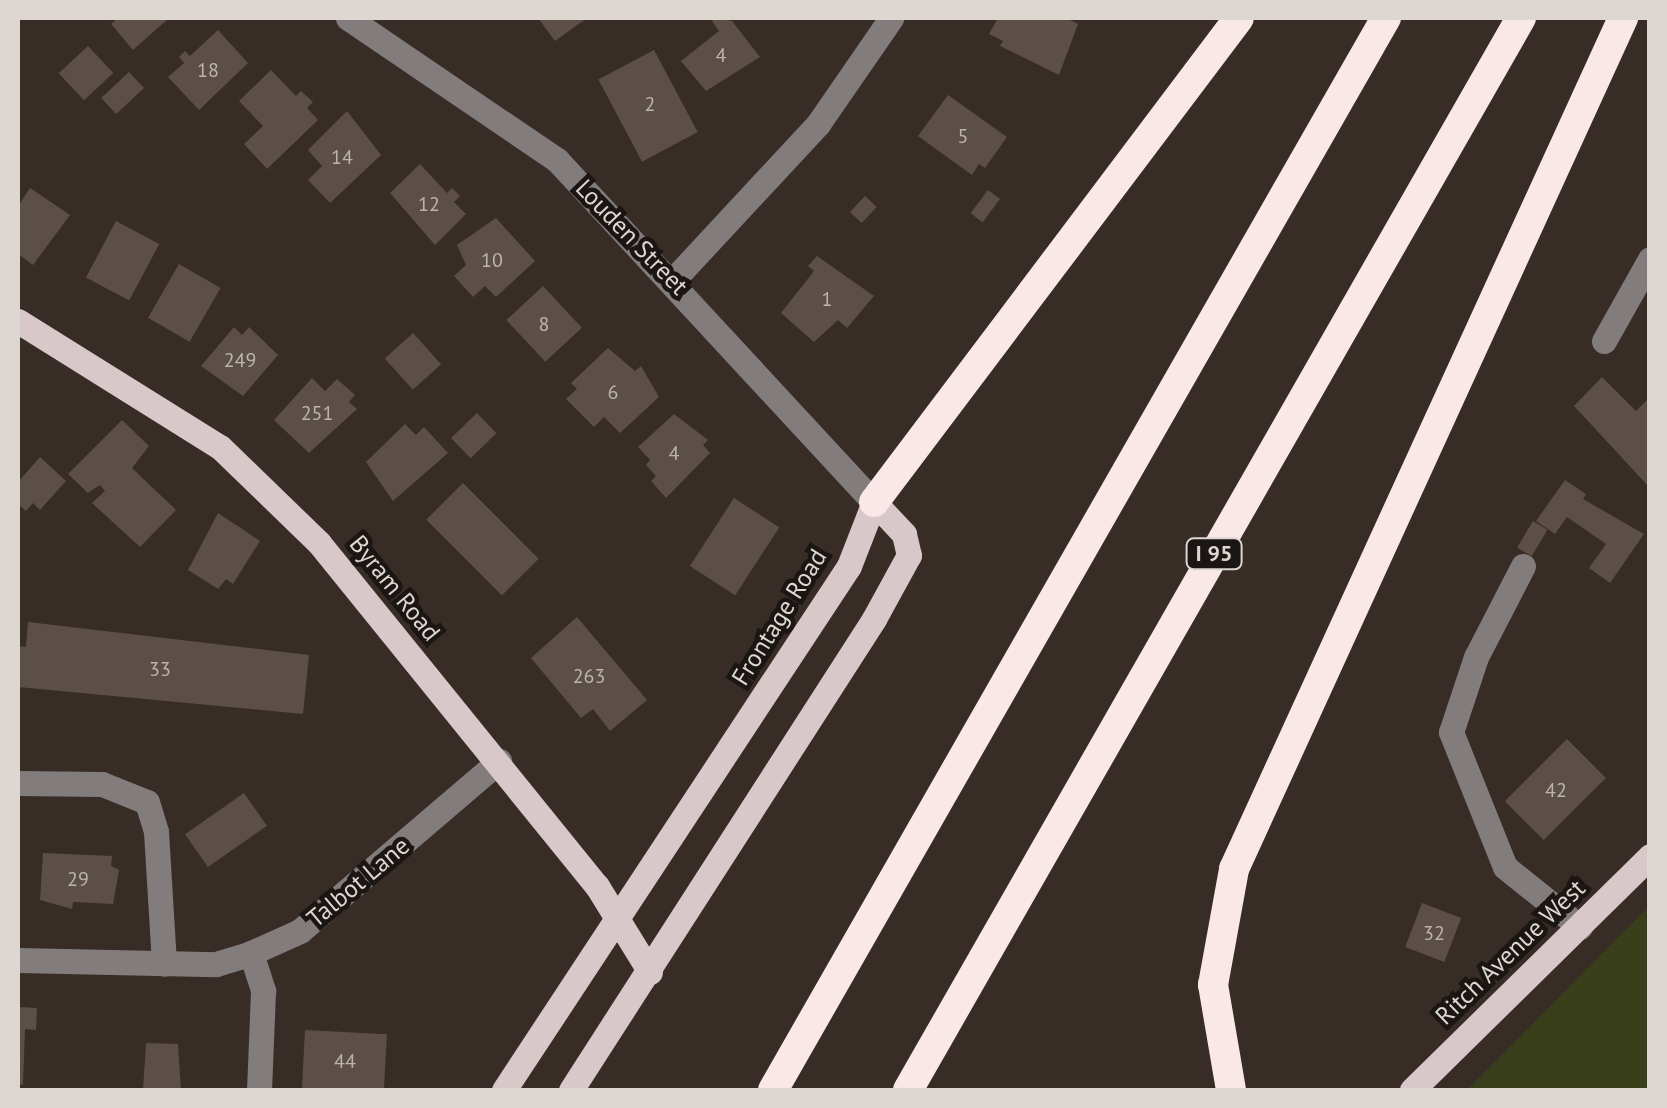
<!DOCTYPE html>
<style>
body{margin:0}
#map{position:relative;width:1667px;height:1108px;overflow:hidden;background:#382c26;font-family:"PT Sans",sans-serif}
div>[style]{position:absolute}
.green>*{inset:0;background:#393f1a}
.building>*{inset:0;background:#5b4f47;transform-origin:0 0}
.minor>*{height:25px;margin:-12.5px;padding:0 12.5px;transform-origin:12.5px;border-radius:12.5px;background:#837c7c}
.major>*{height:25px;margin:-12.5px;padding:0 12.5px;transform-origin:12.5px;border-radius:12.5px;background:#d8c8ca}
.highway>*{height:30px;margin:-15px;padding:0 15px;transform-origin:15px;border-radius:15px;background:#fae7e8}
span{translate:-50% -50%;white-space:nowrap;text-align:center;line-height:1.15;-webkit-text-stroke:9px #1b1613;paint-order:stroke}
.number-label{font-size:20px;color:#bcb4ae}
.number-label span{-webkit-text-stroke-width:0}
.shield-label span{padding:2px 8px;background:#1b1613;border:2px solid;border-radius:8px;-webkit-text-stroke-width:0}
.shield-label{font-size:22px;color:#ddd6d1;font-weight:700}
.street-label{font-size:25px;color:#ddd6d1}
.frame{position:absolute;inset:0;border:20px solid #ddd6d1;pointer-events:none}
</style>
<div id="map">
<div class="green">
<div style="clip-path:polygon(1649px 906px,1649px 1090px,1467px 1090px,1502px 1055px)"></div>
</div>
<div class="building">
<div style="clip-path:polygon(118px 18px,169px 18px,133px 50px,111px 24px)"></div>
<div style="clip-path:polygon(538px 18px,587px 18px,555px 41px)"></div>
<div style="clip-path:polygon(716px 18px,732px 21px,760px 57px,706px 91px,681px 61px,719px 31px,712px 21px)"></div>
<div style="clip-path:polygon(998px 18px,1066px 18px,1078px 24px,1059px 75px,1000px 46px,1003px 41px,989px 34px)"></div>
<div style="clip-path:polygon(218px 30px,248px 63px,199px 110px,168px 77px,184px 63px,179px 57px,185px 51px,190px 56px)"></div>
<div style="left:88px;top:46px;width:37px;height:40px;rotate:47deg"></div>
<div style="left:654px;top:50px;width:93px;height:63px;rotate:62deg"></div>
<div style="clip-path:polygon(271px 70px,296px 96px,301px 91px,313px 102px,307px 108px,318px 120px,267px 169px,244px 144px,263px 126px,239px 101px)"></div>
<div style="left:129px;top:72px;width:22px;height:38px;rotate:47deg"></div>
<div style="clip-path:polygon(948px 95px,1007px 137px,985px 168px,979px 164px,972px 175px,918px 136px)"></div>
<div style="clip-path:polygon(347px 111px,381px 155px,330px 203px,308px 180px,322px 166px,308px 150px)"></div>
<div style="clip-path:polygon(420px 164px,447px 193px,452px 188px,460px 196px,454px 202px,466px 214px,435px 245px,390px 193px)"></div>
<div style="clip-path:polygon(30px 188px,70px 215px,33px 265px,18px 254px,18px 206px)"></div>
<div style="left:988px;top:190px;width:15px;height:29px;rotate:37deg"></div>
<div style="left:865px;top:196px;width:16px;height:22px;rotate:43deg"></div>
<div style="clip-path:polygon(496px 218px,535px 261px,496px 297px,485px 286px,473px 297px,454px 276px,466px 265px,457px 245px)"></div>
<div style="left:116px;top:221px;width:49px;height:64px;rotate:28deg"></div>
<div style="clip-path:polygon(817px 256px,874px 296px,847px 328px,838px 320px,814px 342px,781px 313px,814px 271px,808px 266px)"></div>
<div style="left:179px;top:264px;width:48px;height:62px;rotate:30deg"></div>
<div style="left:543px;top:286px;width:57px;height:50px;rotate:47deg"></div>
<div style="clip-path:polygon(234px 327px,242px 335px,249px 327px,278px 355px,243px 396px,201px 366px)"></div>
<div style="left:413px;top:333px;width:42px;height:38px;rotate:48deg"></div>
<div style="clip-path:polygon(608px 348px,635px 371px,641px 366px,659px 397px,620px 433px,604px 417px,594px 427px,566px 399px,577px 389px,571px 383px)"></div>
<div style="clip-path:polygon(1602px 377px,1636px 411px,1650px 397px,1650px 488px,1574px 406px)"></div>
<div style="clip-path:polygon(312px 378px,325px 391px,337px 379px,355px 395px,349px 402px,357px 409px,309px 453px,274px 420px)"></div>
<div style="left:477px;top:413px;width:28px;height:36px;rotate:46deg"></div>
<div style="clip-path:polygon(674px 414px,708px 440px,703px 445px,710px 453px,666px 498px,651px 481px,656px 476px,646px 465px,650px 460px,638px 447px)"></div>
<div style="clip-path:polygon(122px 420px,149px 446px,132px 468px,176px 510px,140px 547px,92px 503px,105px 491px,100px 485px,88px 493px,68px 474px)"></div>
<div style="clip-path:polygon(405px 424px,416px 435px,424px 427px,448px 453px,393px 501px,366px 462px)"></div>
<div style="clip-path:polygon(40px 457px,66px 481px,40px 510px,33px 503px,26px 511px,18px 504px,18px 482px)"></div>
<div style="clip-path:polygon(1565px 480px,1586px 494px,1583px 499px,1644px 534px,1610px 583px,1589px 568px,1606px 544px,1567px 517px,1555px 534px,1536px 521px)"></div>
<div style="left:463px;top:483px;width:107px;height:52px;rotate:45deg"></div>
<div style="left:734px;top:498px;width:54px;height:81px;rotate:33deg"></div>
<div style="clip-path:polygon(218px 513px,260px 541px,233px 584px,226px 579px,218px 589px,188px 570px)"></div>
<div style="left:1533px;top:521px;width:17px;height:31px;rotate:31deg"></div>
<div style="clip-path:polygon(577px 617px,647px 700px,610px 731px,593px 709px,581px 718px,531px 658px)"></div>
<div style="clip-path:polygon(28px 622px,309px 655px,303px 714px,18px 687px,18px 646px,26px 647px)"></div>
<div style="left:1567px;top:739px;width:55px;height:88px;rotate:45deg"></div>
<div style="left:244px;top:793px;width:40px;height:72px;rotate:55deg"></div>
<div style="clip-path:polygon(43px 853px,112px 856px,111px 866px,119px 870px,113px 904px,73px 902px,72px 909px,40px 900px)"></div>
<div style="left:1422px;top:903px;width:42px;height:47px;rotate:21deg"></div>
<div style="clip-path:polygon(18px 1007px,37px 1008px,36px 1030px,25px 1029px,23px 1085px,18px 1084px)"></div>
<div style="left:305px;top:1030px;width:82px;height:58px;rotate:3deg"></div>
<div style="clip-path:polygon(146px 1043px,178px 1044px,181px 1090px,143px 1090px)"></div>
</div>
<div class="minor">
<div style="left:348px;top:18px;width:253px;rotate:34.2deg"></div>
<div style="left:557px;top:160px;width:466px;rotate:47.2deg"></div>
<div style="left:674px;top:279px;width:212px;rotate:-47.1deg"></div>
<div style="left:818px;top:124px;width:129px;rotate:-55.4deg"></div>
<div style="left:1604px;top:341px;width:94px;rotate:-60.7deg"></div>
<div style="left:1523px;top:566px;width:102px;rotate:117.3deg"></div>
<div style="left:1476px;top:657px;width:79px;rotate:108.4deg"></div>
<div style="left:1451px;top:732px;width:145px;rotate:68.2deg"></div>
<div style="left:1505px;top:867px;width:96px;rotate:38.7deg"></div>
<div style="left:18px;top:783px;width:84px;rotate:0.7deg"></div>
<div style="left:102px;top:784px;width:48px;rotate:21.8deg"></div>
<div style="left:147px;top:802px;width:31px;rotate:73deg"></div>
<div style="left:156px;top:832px;width:132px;rotate:86.5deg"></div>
<div style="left:251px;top:953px;width:40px;rotate:72deg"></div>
<div style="left:263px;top:991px;width:99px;rotate:92.3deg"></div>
<div style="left:18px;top:960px;width:198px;rotate:1.2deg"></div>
<div style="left:216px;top:964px;width:37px;rotate:-17deg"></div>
<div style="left:251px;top:953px;width:54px;rotate:-24.2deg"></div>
<div style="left:300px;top:931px;width:262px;rotate:-40.5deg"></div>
</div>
<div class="major">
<div style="left:18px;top:321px;width:238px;rotate:32deg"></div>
<div style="left:220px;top:447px;width:138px;rotate:44.1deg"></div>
<div style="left:319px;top:543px;width:442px;rotate:51deg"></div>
<div style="left:597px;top:886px;width:101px;rotate:58.4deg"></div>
<div style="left:504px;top:1090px;width:627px;rotate:-56.64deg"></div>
<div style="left:849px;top:566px;width:69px;rotate:-68.7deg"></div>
<div style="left:874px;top:502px;width:44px;rotate:46.8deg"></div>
<div style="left:904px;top:534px;width:22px;rotate:77deg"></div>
<div style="left:909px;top:555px;width:73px;rotate:118.7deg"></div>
<div style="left:874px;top:619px;width:560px;rotate:122.75deg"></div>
<div style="left:1412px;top:1090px;width:334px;rotate:-44.5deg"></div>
</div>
<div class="highway">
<div style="left:874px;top:502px;width:606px;rotate:-52.98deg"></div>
<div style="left:773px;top:1090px;width:1235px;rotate:-60.24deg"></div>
<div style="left:908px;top:1090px;width:1235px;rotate:-60.24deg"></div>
<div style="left:1231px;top:1090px;width:107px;rotate:-99.7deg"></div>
<div style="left:1213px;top:985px;width:118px;rotate:-79.7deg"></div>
<div style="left:1234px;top:869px;width:936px;rotate:-65.43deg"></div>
</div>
<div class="number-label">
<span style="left:721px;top:55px">4</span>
<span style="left:208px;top:70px">18</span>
<span style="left:650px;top:104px">2</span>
<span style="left:963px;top:136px">5</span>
<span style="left:342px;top:157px">14</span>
<span style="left:429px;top:204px">12</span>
<span style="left:492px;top:260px">10</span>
<span style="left:827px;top:299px">1</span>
<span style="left:544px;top:324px">8</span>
<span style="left:240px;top:360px">249</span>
<span style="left:613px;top:392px">6</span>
<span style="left:317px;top:413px">251</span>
<span style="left:674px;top:453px">4</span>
<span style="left:160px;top:669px">33</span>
<span style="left:589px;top:676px">263</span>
<span style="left:1556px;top:790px">42</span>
<span style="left:78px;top:879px">29</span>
<span style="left:1434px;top:933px">32</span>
<span style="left:345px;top:1061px">44</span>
</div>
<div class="shield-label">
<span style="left:1214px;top:554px">I 95</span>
</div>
<div class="street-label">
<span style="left:632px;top:237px;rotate:46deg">Louden Street</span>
<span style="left:395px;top:588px;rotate:51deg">Byram Road</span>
<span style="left:779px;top:617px;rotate:-58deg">Frontage Road</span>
<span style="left:358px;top:882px;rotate:-40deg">Talbot Lane</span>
<span style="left:1510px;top:952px;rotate:-44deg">Ritch Avenue West</span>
</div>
<div class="frame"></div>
</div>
